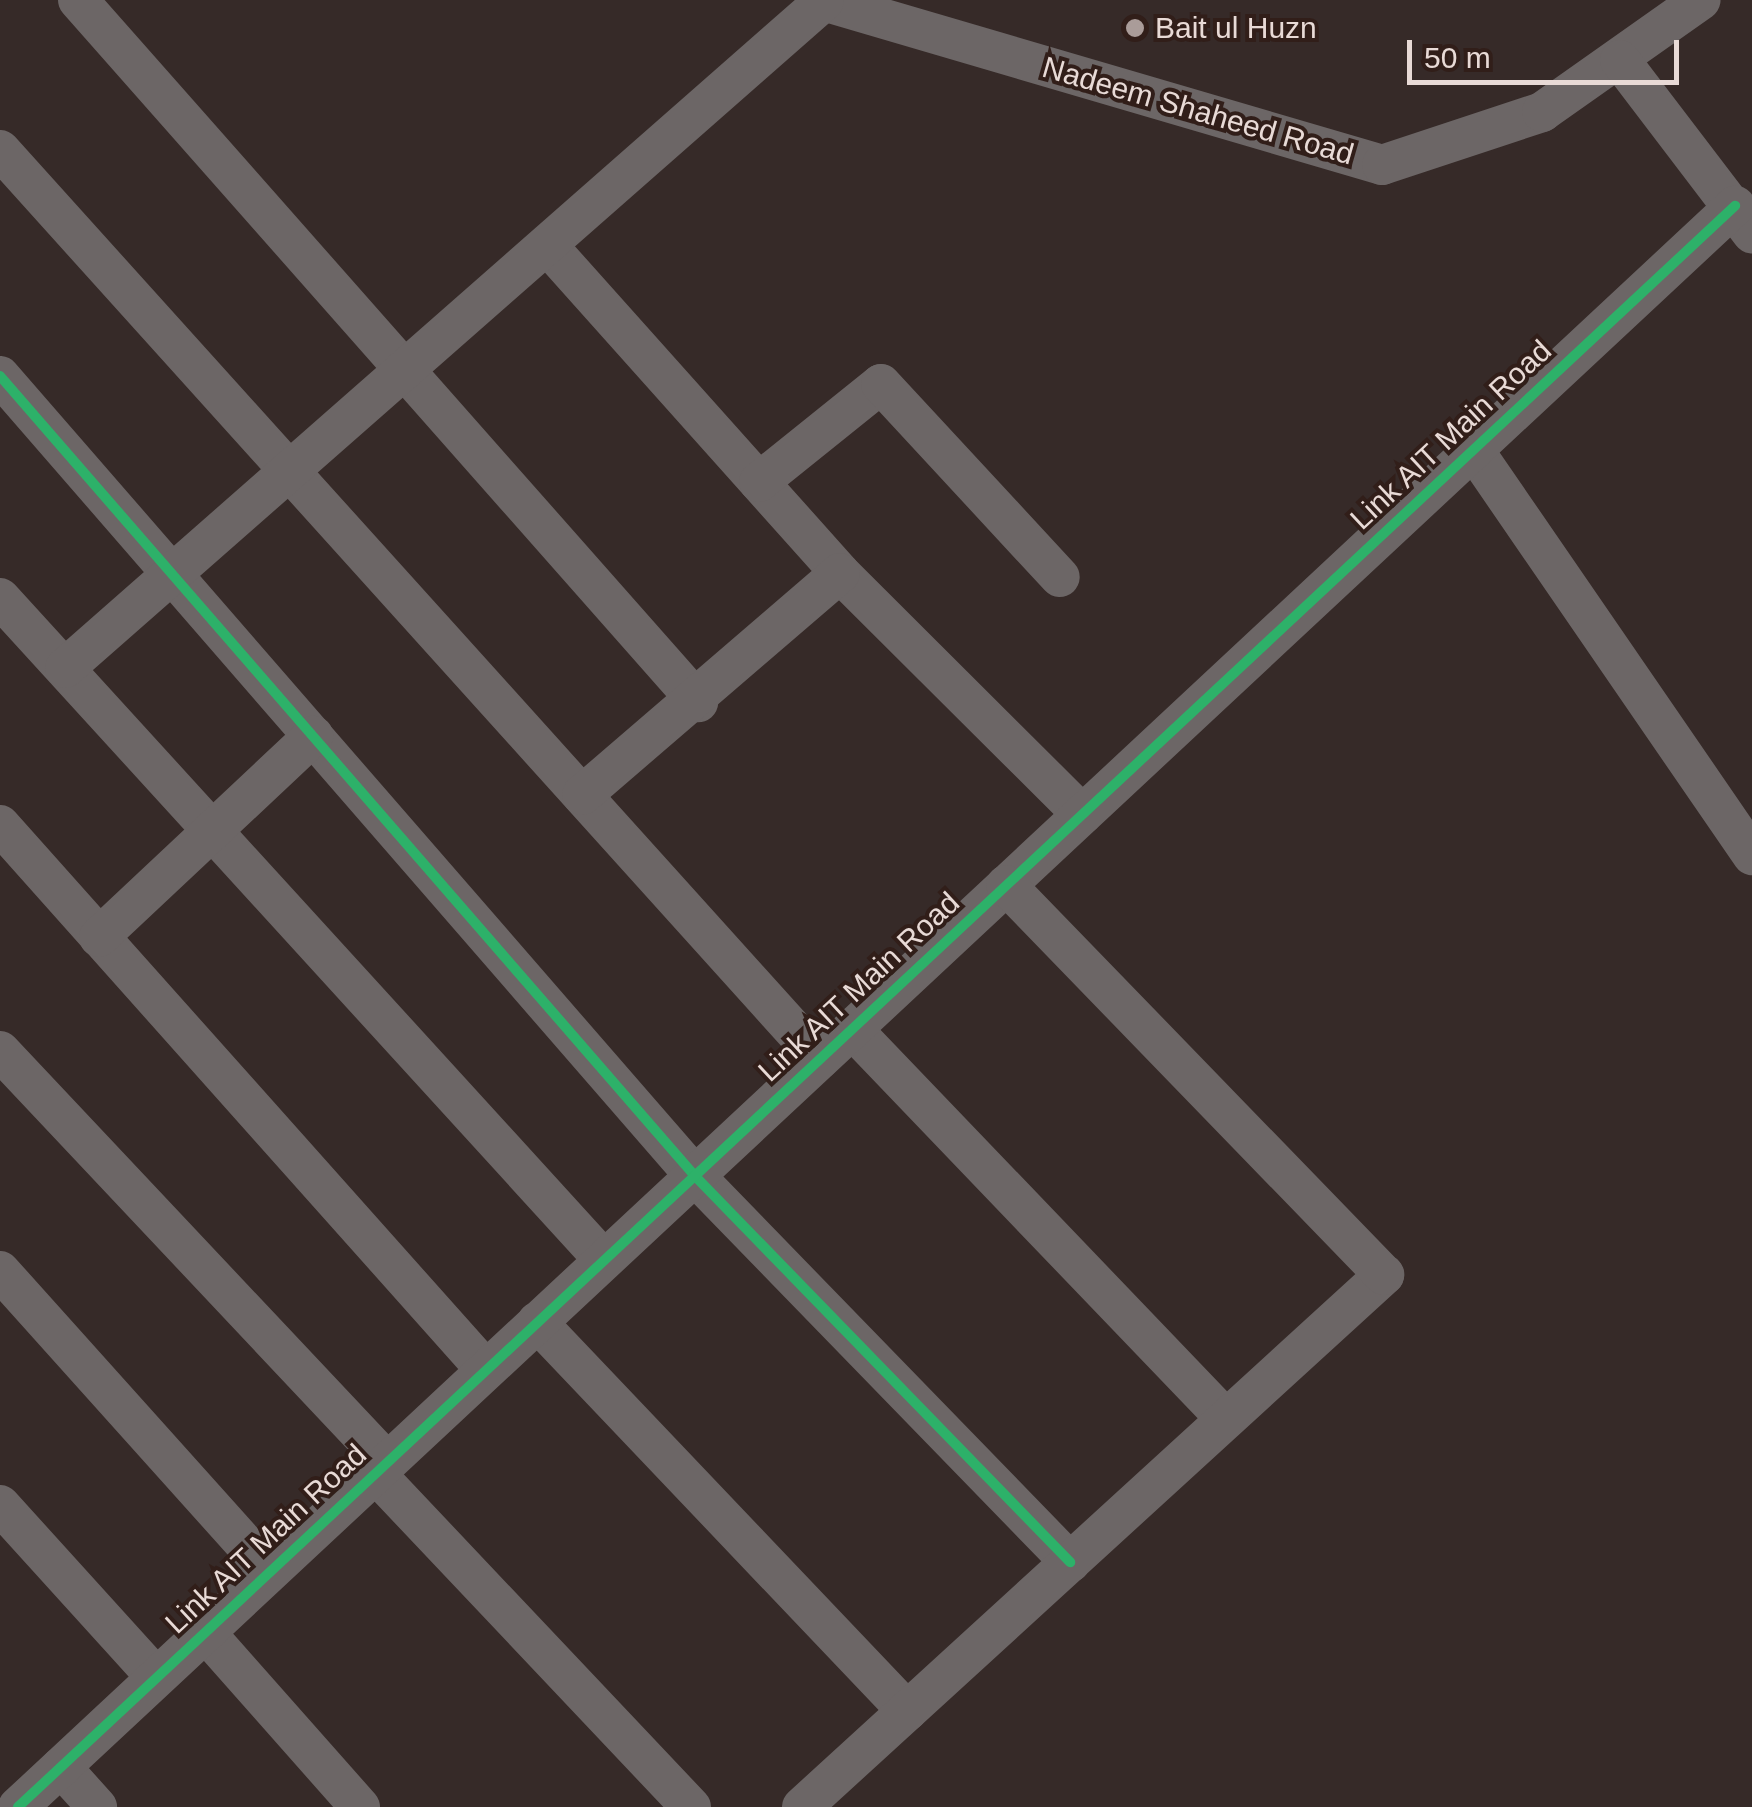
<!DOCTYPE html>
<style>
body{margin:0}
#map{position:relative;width:1752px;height:1807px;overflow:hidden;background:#362a28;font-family:Helvetica,sans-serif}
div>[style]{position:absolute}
.minor>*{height:40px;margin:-20px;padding:0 20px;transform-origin:20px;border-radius:20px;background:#6c6666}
.cycleway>*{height:10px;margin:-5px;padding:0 5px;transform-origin:5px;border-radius:5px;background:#2db169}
.dots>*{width:28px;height:28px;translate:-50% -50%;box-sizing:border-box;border:5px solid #311e19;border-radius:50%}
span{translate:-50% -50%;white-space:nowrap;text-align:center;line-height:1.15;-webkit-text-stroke:8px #311e19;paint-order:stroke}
.poi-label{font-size:30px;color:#e8dad6}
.left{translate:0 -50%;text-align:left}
.street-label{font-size:30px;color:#e8dad6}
.scale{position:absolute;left:1407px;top:40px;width:272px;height:45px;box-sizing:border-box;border:5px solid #e8dad6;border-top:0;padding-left:12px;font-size:30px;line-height:35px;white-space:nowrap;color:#e8dad6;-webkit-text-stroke:8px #311e19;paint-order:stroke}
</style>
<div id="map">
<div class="minor">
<div style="left:78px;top:0;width:937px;rotate:48.55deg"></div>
<div style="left:820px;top:0;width:586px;rotate:16.36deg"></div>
<div style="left:1382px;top:165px;width:169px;rotate:-18.3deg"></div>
<div style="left:1542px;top:112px;width:194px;rotate:-35.2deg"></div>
<div style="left:1620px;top:60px;width:218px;rotate:52.7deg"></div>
<div style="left:0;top:150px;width:1224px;rotate:47.95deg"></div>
<div style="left:547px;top:245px;width:440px;rotate:48.2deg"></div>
<div style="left:840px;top:573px;width:342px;rotate:44.9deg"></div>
<div style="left:0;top:376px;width:1058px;rotate:49.02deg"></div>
<div style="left:694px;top:1175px;width:540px;rotate:45.83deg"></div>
<div style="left:1473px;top:449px;width:493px;rotate:55.5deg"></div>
<div style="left:759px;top:482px;width:156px;rotate:-38.8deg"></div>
<div style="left:881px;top:384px;width:263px;rotate:47.2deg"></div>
<div style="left:0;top:598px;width:896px;rotate:47.62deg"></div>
<div style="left:65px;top:668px;width:1010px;rotate:-41.31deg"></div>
<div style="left:582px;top:795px;width:340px;rotate:-40.7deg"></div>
<div style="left:0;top:825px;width:730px;rotate:48.28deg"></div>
<div style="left:99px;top:937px;width:294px;rotate:-43.2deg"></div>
<div style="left:852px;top:1029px;width:540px;rotate:46.2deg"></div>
<div style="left:0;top:1051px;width:565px;rotate:46.72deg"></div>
<div style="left:0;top:1271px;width:403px;rotate:48.1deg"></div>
<div style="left:537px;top:1322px;width:537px;rotate:46.43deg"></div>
<div style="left:375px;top:1473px;width:460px;rotate:46.6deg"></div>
<div style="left:0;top:1505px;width:229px;rotate:47.8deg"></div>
<div style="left:205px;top:1632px;width:234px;rotate:48.5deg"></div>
<div style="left:61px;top:1767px;width:54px;rotate:48deg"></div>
<div style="left:18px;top:1807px;width:2348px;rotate:-43deg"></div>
<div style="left:802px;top:1807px;width:789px;rotate:-42.43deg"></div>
<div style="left:1384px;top:1275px;width:543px;rotate:-134.1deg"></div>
</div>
<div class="cycleway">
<div style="left:0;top:376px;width:1058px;rotate:49.02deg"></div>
<div style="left:694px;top:1175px;width:540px;rotate:45.83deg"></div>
<div style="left:18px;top:1807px;width:2348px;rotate:-43deg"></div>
</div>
<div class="dots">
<div style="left:1135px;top:28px;background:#aa9c99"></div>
</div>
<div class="poi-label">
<span class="left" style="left:1155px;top:28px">Bait ul Huzn</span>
</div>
<div class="street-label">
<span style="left:1198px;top:111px;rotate:16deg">Nadeem Shaheed Road</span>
<span style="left:1451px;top:435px;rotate:-43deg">Link AIT Main Road</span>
<span style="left:859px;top:987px;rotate:-43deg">Link AIT Main Road</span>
<span style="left:266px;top:1539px;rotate:-43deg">Link AIT Main Road</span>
</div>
<div class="scale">50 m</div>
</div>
